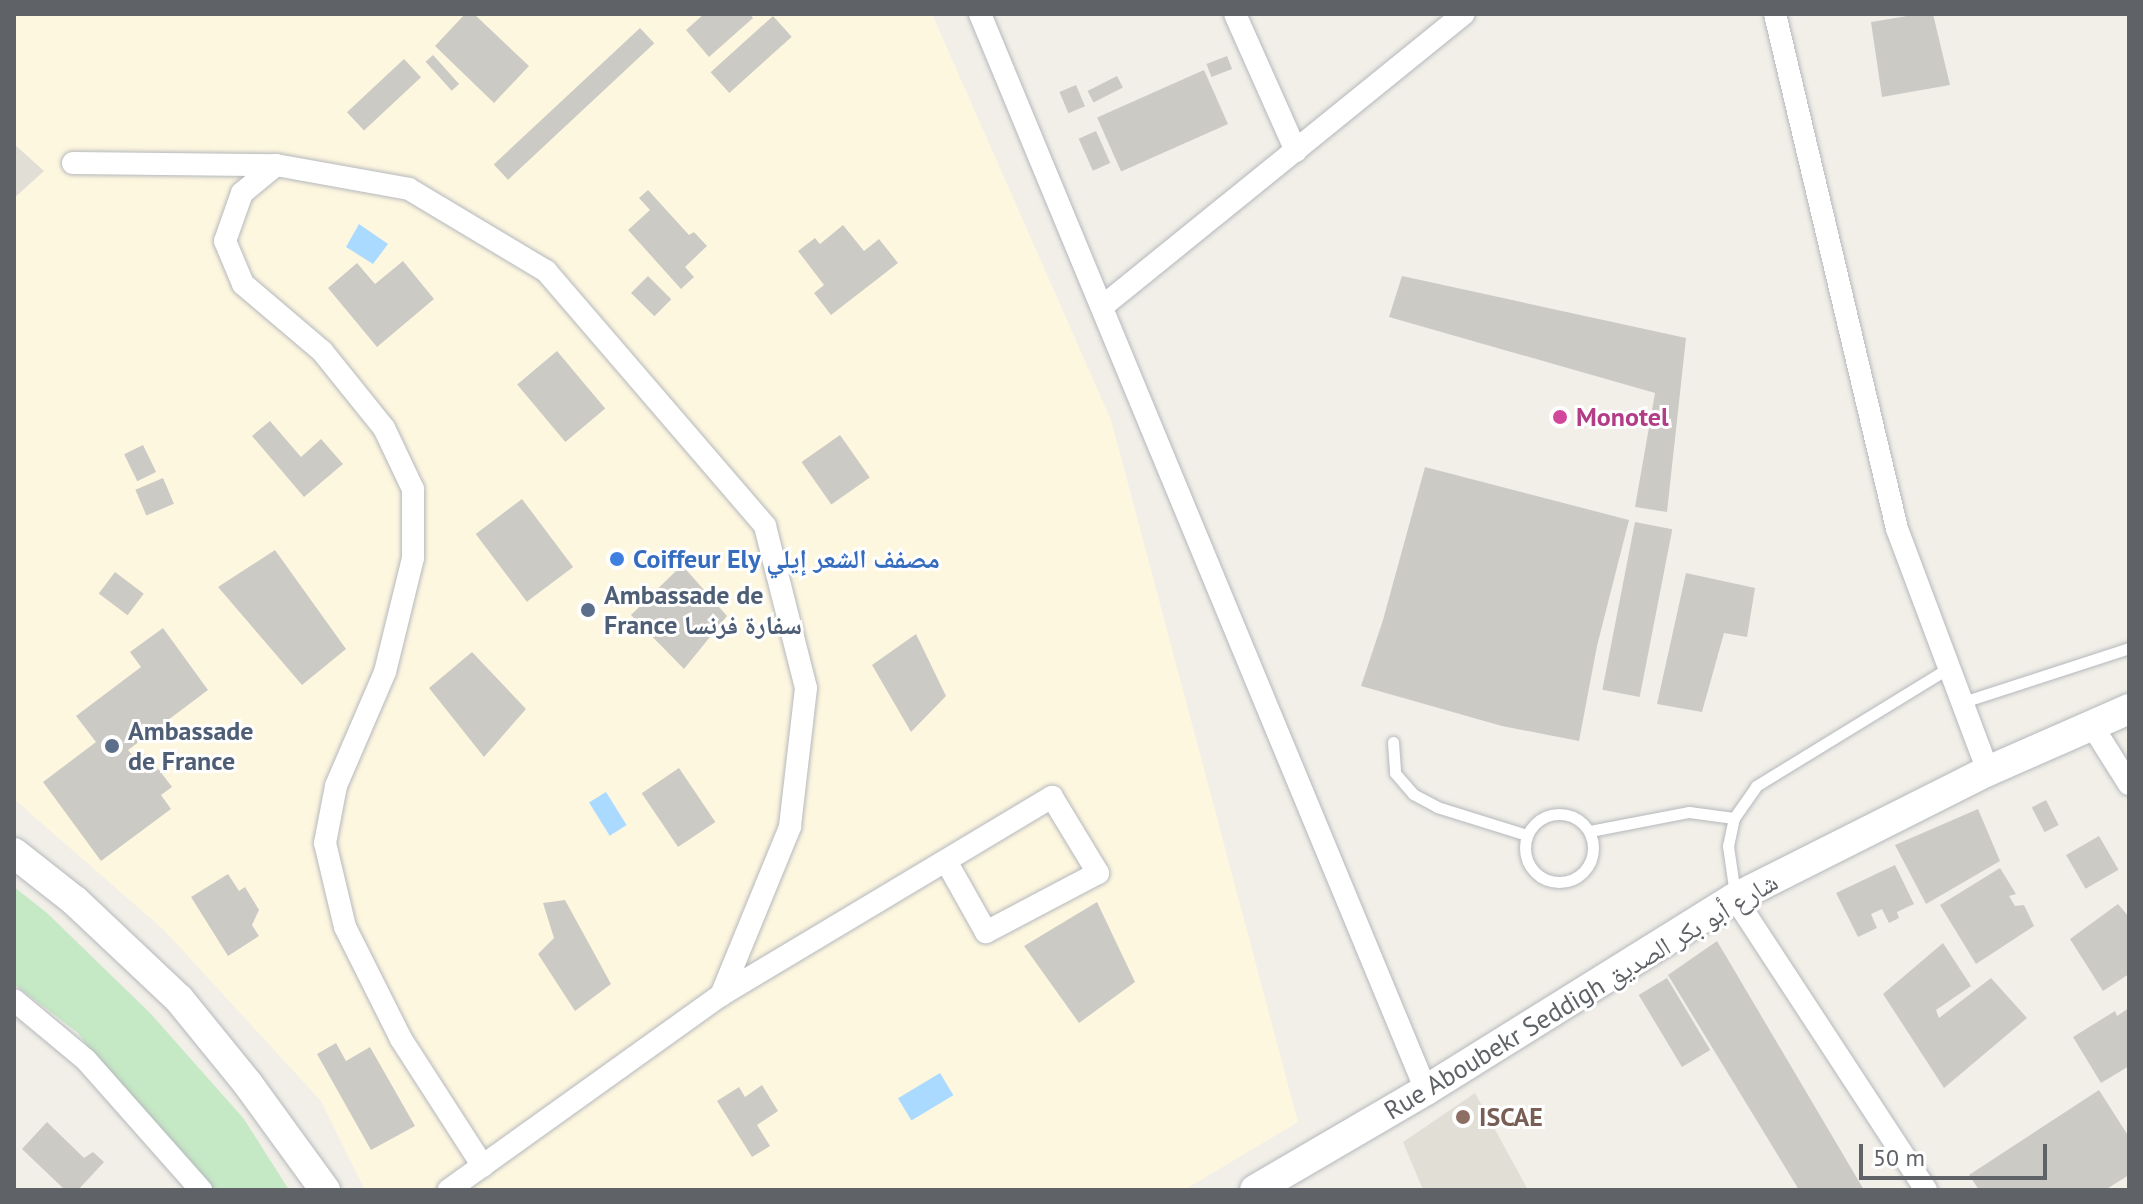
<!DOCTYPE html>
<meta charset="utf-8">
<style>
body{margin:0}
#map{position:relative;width:2143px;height:1204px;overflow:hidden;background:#f1efe8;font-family:"PT Sans","Noto Naskh Arabic",sans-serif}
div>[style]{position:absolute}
.commercial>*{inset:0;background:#fef7e0}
.education>*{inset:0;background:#e1ded6}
.green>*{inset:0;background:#c5e8c5}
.water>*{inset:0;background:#aadaff;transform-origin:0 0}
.building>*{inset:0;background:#cccac5;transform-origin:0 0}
.roads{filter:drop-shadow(0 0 2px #b5b8bc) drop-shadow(0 0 2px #b5b8bc)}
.lane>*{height:11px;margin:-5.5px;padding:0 5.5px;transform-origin:5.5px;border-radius:5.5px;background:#fff}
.lane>.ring{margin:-5.5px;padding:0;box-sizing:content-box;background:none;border:11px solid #fff;border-radius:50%}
.street>*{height:22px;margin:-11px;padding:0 11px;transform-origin:11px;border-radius:11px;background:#fff}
.secondary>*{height:30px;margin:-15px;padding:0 15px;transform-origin:15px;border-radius:15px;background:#fff}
.dots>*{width:22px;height:22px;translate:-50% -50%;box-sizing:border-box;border:4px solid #fff;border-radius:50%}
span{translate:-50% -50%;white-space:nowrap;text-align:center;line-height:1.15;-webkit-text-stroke:6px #fff;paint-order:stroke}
.hotel-label{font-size:26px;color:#b23c85;font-weight:700}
.left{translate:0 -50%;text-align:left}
.shop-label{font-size:26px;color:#366cbe;font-weight:700}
.service-label{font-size:26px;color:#4e5e75;font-weight:700}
.street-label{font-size:26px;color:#5f6368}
.education-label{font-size:26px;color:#785e54;font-weight:700}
.frame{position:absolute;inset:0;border:16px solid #5f6368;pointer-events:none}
.scale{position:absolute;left:1859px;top:1144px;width:188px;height:36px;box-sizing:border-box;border:4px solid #5f6368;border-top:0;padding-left:10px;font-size:24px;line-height:28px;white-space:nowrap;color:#5f6368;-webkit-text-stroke:6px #fff;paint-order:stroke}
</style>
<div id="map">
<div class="commercial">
<div style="clip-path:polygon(14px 14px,932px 14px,1111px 420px,1298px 1122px,1184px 1190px,365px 1190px,321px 1101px,164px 930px,14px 799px,14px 198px,44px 171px,14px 144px)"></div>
</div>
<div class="education">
<div style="clip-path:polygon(14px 144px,44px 171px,14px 198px)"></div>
<div style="clip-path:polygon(1475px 1093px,1528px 1190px,1423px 1190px,1403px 1142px)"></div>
</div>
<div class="green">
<div style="clip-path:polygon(14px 887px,47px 913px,151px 1014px,244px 1119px,289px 1190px,193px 1190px,78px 1033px,14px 984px)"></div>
</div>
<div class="water">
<div style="clip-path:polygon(359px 224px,388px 244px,373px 264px,346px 247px)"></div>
<div style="left:606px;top:792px;width:39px;height:20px;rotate:58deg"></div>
<div style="left:940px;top:1073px;width:26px;height:49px;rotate:59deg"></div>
</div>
<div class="building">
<div style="clip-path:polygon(465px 14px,474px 14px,529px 66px,494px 103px,435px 46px)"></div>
<div style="clip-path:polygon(704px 14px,750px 14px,753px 18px,709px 57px,686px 30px)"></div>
<div style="clip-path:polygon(1919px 14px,1933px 14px,1950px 85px,1882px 97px,1871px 22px)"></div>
<div style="left:773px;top:16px;width:28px;height:84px;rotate:48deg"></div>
<div style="left:640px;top:28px;width:21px;height:200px;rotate:47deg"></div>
<div style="left:433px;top:55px;width:39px;height:10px;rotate:48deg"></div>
<div style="left:1227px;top:56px;width:14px;height:22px;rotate:69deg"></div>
<div style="left:404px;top:59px;width:25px;height:78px;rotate:47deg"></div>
<div style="left:1204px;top:70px;width:59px;height:117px;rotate:66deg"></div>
<div style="left:1117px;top:76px;width:13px;height:33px;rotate:63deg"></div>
<div style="left:1076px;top:85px;width:23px;height:18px;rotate:67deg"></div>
<div style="left:1096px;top:131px;width:35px;height:19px;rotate:66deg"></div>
<div style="clip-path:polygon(648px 190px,689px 235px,694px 232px,707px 246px,685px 267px,694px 277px,681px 289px,628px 230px,650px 210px,639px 198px)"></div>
<div style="clip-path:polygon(843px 225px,864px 251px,879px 239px,898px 263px,831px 315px,814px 293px,824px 285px,798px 251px,815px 238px,820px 244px)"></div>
<div style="clip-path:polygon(403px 261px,434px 299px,377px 347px,328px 288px,357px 263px,375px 284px)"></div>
<div style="left:648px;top:276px;width:33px;height:24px;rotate:45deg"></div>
<div style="clip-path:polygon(1402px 276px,1686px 338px,1667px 512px,1635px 507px,1655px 393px,1389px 317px)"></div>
<div style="left:557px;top:351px;width:75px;height:52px;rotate:50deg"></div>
<div style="clip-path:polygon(270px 421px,301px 457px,321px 439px,343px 464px,304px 497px,252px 436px)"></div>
<div style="left:840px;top:435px;width:52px;height:47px;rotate:55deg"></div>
<div style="left:143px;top:445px;width:30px;height:21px;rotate:64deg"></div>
<div style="clip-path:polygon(1425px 467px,1629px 520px,1597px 646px,1579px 741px,1502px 726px,1361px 686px,1383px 620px)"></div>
<div style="left:163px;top:478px;width:28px;height:30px;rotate:67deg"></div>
<div style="left:522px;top:499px;width:85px;height:58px;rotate:53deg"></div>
<div style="left:1635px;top:522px;width:38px;height:171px;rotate:11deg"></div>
<div style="clip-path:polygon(275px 550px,346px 649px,302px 685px,218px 587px)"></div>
<div style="clip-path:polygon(682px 565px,727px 616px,684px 669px,631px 615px)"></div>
<div style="left:115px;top:572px;width:36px;height:27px;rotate:37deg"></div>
<div style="clip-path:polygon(1686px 573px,1755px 588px,1747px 637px,1724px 633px,1702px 712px,1657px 704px)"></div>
<div style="clip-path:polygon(163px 628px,208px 690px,128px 750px,133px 756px,147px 754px,172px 787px,161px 795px,171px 809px,101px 861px,43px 782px,96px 742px,76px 716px,141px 667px,130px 652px)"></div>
<div style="clip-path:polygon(916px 634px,946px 696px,911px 732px,872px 665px)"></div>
<div style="clip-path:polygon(472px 652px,526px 709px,484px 757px,429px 688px)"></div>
<div style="left:679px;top:768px;width:65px;height:45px;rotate:56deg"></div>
<div style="left:2046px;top:800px;width:28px;height:16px;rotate:63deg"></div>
<div style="clip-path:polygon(1978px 809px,2000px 861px,1926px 904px,1895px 845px)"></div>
<div style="left:2099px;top:836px;width:39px;height:38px;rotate:60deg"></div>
<div style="clip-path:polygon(1895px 865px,1914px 904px,1897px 912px,1899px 918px,1889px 923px,1882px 909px,1871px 914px,1877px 928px,1858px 937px,1836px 893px)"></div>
<div style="clip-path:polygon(2000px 868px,2016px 894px,2009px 896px,2015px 906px,2024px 905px,2034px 926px,1976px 964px,1940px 905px)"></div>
<div style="clip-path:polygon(228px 874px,239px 891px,245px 887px,259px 910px,252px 925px,259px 936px,228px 956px,191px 897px)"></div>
<div style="clip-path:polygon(565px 900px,611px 984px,575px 1011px,538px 954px,554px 938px,543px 903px)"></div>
<div style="clip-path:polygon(1097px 902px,1135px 982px,1079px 1023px,1024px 946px)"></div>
<div style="clip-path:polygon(2118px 904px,2129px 917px,2129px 974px,2103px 991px,2070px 939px)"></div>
<div style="clip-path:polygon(1717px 941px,1864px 1190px,1799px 1190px,1668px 975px)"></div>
<div style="clip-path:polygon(1943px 943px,1971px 986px,1936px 1010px,1939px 1018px,1991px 978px,2027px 1018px,1944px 1088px,1883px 994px)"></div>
<div style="left:1667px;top:978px;width:84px;height:33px;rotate:59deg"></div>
<div style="clip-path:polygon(2129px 1008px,2129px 1066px,2101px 1083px,2073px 1037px,2115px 1011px,2117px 1016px)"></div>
<div style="clip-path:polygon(336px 1043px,346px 1061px,370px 1047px,415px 1126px,371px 1150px,317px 1054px)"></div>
<div style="clip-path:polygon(762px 1085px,778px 1111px,757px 1125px,770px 1146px,752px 1157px,717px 1101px,739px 1087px,745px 1097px)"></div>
<div style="clip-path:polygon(2099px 1090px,2129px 1137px,2129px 1175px,2105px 1190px,1979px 1190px,1969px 1175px)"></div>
<div style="clip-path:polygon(47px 1122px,84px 1158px,93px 1152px,104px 1162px,78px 1190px,65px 1190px,22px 1149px)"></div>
</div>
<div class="roads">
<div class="lane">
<div style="left:1963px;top:702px;width:175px;rotate:-18deg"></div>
<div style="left:1393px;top:742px;width:31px;rotate:86deg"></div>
<div style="left:1395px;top:773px;width:28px;rotate:49deg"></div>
<div style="left:1413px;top:794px;width:27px;rotate:28deg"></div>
<div style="left:1437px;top:807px;width:94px;rotate:17.3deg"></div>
<div class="ring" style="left:1525px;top:814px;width:57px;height:57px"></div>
<div style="left:1590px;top:831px;width:101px;rotate:-10.9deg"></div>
<div style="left:1689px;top:812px;width:45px;rotate:7.6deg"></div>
<div style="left:1735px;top:894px;width:49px;rotate:-98.3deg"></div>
<div style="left:1728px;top:846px;width:29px;rotate:-78deg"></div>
<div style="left:1734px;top:818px;width:39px;rotate:-55deg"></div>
<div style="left:1756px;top:786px;width:228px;rotate:-31.5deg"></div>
</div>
<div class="street">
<div style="left:980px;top:14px;width:1165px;rotate:67.49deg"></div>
<div style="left:1235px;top:14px;width:150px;rotate:66deg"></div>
<div style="left:1775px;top:14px;width:529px;rotate:76.67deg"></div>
<div style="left:1897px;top:529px;width:259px;rotate:69.4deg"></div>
<div style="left:73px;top:163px;width:203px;rotate:0.6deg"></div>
<div style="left:276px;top:165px;width:135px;rotate:10.2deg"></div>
<div style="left:409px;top:189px;width:160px;rotate:30.9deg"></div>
<div style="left:546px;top:271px;width:336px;rotate:49.3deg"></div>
<div style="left:765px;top:526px;width:167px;rotate:75.8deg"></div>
<div style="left:806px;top:688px;width:140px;rotate:96.6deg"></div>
<div style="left:790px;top:827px;width:182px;rotate:112.3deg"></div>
<div style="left:721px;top:995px;width:335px;rotate:144.4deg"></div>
<div style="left:276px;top:165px;width:44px;rotate:140.5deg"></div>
<div style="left:242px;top:193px;width:51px;rotate:109.5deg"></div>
<div style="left:225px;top:241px;width:47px;rotate:67.3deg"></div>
<div style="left:243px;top:284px;width:104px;rotate:40.3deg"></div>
<div style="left:322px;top:351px;width:99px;rotate:51.2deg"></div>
<div style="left:384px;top:428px;width:68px;rotate:64.6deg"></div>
<div style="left:413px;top:489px;width:69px;rotate:90deg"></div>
<div style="left:413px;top:558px;width:117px;rotate:103.8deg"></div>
<div style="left:385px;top:672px;width:124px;rotate:113.3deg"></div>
<div style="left:336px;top:786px;width:58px;rotate:100.9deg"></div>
<div style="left:325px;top:843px;width:86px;rotate:76.6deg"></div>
<div style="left:345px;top:927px;width:125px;rotate:63.4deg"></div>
<div style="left:401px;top:1039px;width:151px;rotate:57.2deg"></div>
<div style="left:1103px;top:306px;width:464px;rotate:-39deg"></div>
<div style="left:2091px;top:724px;width:71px;rotate:57.7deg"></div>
<div style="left:1735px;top:898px;width:349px;rotate:56.8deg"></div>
<div style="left:721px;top:995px;width:386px;rotate:-30.9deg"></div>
<div style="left:1052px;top:797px;width:89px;rotate:58.8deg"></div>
<div style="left:1098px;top:873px;width:127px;rotate:152.2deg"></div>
<div style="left:986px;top:932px;width:81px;rotate:-119.4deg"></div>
<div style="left:14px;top:1000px;width:94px;rotate:39.8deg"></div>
<div style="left:86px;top:1060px;width:174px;rotate:48.5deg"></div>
</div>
<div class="secondary">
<div style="left:14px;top:853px;width:78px;rotate:38.2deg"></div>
<div style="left:75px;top:901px;width:143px;rotate:43.3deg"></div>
<div style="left:179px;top:999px;width:109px;rotate:50.9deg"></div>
<div style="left:248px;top:1084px;width:131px;rotate:54deg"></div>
<div style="left:1255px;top:1190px;width:198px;rotate:-30.3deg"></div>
<div style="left:1426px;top:1090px;width:364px;rotate:-31.9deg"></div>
<div style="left:1735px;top:898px;width:283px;rotate:-26.7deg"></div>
<div style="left:1988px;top:771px;width:154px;rotate:-23.7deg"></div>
</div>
</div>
<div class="dots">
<div style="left:1560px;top:417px;background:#d1479c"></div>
<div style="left:617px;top:559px;background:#3f7fe0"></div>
<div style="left:588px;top:610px;background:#5c6f8a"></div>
<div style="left:112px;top:746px;background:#5c6f8a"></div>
<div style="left:1463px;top:1117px;background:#8d6e63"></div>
</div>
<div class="hotel-label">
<span class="left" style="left:1576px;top:417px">Monotel</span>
</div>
<div class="shop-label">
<span class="left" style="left:633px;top:559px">Coiffeur Ely مصفف الشعر إيلي</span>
</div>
<div class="service-label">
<span class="left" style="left:604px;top:610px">Ambassade de<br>France سفارة فرنسا</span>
<span class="left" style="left:128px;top:746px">Ambassade<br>de France</span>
</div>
<div class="street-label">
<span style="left:1581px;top:996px;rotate:-31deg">Rue Aboubekr Seddigh شارع أبو بكر الصديق</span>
</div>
<div class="education-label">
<span class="left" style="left:1479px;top:1117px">ISCAE</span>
</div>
<div class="frame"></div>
<div class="scale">50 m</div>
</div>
